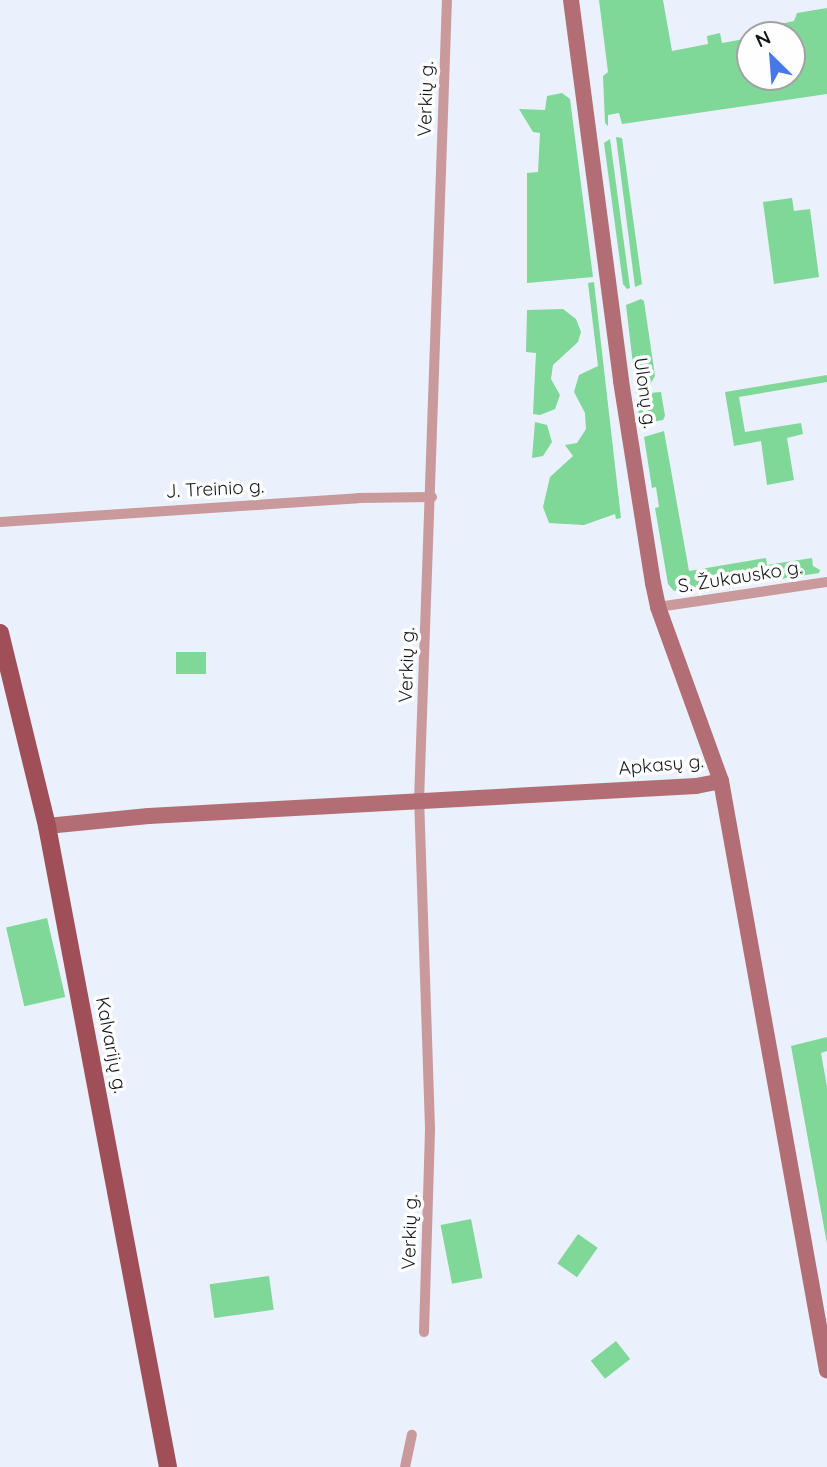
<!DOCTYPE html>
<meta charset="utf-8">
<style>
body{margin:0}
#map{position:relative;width:827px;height:1467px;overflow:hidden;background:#eaf1fc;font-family:Quicksand,sans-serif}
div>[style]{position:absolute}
.green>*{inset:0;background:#7fd798;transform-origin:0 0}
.street>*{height:10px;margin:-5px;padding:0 5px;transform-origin:5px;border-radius:5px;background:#c9999c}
.secondary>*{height:16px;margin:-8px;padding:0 8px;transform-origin:8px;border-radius:8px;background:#b26e74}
.primary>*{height:18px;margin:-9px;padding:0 9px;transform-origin:9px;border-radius:9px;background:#a04e58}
span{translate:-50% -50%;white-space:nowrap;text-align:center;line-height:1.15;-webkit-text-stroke:7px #fefefe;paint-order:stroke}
.street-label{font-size:19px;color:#16191c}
.north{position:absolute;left:736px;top:21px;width:70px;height:70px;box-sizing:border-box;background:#fefefe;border:2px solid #a1a2a4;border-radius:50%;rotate:335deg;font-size:19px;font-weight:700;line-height:28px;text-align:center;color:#16191c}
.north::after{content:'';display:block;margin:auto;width:24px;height:32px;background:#4578e9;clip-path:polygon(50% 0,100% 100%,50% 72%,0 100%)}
</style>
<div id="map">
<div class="green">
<div style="clip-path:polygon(599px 0,663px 0,672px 51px,708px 44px,707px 36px,720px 33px,722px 43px,750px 38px,750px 77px,792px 77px,792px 35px,765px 35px,781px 32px,780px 24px,794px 21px,797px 13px,827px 8px,827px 94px,622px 124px,619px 113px,608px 115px,608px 126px,605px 123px,603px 76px,608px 72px)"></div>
<div style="clip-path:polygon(562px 93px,570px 99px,593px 277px,527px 283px,527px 173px,538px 172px,540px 133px,533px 132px,519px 109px,545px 110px,547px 96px)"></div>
<div style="clip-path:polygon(616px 137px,622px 138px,642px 284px,635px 287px)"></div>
<div style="clip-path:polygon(610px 139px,630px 288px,627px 289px,623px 284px,604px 143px)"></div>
<div style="clip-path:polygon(792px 198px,794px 211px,810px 209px,819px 277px,774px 284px,763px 202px)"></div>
<div style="clip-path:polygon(594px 282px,621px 518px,616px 519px,615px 514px,584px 525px,549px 523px,543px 507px,550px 477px,573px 456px,565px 445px,577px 443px,586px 429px,585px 413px,574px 392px,579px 375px,598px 366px,588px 283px)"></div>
<div style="clip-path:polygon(641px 299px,644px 301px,655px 376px,649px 386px,650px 393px,661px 392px,665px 416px,663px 420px,646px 423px,639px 416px,626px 305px)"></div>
<div style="clip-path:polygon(563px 309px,576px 319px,581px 332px,578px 342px,553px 365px,551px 379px,560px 395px,555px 409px,540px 415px,533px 414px,536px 353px,526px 352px,527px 310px)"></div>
<div style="clip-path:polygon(827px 375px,827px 382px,739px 397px,745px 432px,801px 423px,803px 434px,787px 438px,794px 480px,767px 485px,761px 441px,734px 446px,725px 392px)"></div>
<div style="clip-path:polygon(535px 422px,547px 425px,552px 442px,543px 456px,532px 458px)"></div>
<div style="clip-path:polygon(664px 431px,689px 571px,766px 558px,767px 565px,812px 558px,813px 566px,820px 570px,819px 573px,780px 579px,770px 574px,674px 591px,668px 584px,655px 508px,659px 507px,656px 487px,652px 488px,644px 437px)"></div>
<div style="left:176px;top:652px;width:30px;height:22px"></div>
<div style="left:47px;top:918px;width:81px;height:42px;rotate:77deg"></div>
<div style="clip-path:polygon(827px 1037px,827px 1051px,821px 1053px,827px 1087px,827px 1244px,791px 1046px)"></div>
<div style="left:471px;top:1219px;width:60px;height:31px;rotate:79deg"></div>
<div style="left:578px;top:1234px;width:24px;height:36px;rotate:35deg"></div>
<div style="left:269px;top:1276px;width:34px;height:60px;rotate:82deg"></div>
<div style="left:616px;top:1341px;width:23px;height:32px;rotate:52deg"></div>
</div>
<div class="street">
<div style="left:0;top:522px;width:359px;rotate:-3.8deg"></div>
<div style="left:358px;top:498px;width:74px;rotate:-0.8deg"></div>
<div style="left:658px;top:607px;width:171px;rotate:-8.4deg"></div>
<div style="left:424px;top:1332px;width:204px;rotate:-88.3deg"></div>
<div style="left:430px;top:1128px;width:327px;rotate:-91.9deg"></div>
<div style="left:419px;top:801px;width:801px;rotate:-88deg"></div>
<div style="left:405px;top:1467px;width:33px;rotate:-78deg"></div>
</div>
<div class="secondary">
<div style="left:571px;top:0;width:384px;rotate:82.5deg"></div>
<div style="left:621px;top:381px;width:205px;rotate:81deg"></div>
<div style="left:653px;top:583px;width:25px;rotate:78deg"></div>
<div style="left:658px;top:607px;width:185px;rotate:70.1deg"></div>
<div style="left:721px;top:781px;width:599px;rotate:79.81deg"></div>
<div style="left:47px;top:826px;width:102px;rotate:-5.6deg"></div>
<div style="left:149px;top:816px;width:548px;rotate:-3.14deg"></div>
<div style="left:696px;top:786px;width:25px;rotate:-11deg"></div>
</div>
<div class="primary">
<div style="left:0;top:633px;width:199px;rotate:76.3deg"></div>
<div style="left:47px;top:826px;width:652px;rotate:79.31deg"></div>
</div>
<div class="street-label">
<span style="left:426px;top:99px;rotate:-88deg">Verkių g.</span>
<span style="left:645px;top:393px;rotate:82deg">Ulonų g.</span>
<span style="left:215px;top:489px;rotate:-3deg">J. Treinio g.</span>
<span style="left:740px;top:577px;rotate:-9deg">S. Žukausko g.</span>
<span style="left:407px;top:665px;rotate:-88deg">Verkių g.</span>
<span style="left:661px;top:765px;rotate:-5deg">Apkasų g.</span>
<span style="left:111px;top:1045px;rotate:79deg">Kalvarijų g.</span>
<span style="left:410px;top:1232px;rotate:-88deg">Verkių g.</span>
</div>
<div class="north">N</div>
</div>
